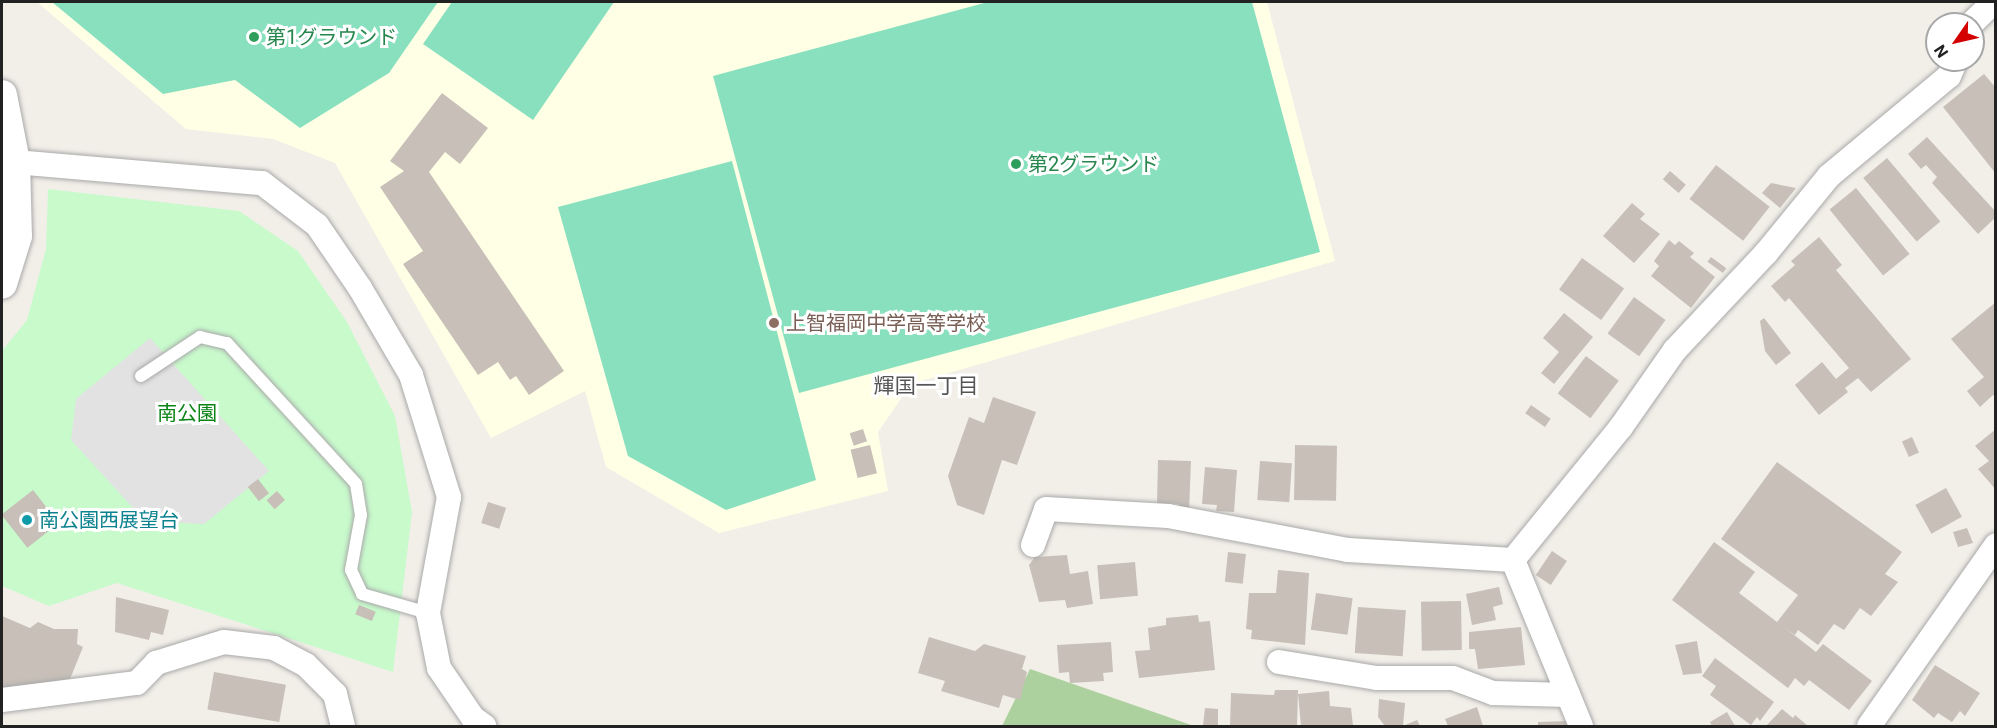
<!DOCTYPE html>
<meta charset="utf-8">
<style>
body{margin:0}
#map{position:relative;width:1997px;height:728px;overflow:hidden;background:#f2efe9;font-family:Roboto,"Noto Sans JP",sans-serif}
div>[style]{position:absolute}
.education>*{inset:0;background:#ffffe5}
.forest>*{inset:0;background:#add19e}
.park>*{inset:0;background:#c8facc}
.pitch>*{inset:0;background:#88e0be}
.parking>*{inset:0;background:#e2e2e2}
.building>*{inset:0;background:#c7bfb8;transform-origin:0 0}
.roads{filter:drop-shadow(0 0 2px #a9a9a9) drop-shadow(0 0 2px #a9a9a9)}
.service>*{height:12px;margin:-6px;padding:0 6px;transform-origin:6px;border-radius:6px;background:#fff}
.minor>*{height:24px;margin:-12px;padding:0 12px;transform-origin:12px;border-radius:12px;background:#fff}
.tertiary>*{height:30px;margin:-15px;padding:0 15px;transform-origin:15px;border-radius:15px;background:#fff}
.dots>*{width:16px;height:16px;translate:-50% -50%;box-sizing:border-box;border:3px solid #fff;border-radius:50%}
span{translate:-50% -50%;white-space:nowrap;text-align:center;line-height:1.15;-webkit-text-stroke:6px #fff;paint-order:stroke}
.leisure-label{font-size:20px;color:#27864d}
.left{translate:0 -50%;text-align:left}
.education-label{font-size:20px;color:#785e54}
.park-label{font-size:20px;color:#0c8416}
.culture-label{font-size:20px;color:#0d838f}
.neighbourhood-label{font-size:21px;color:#555}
.frame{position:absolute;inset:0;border:3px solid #222;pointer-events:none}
.north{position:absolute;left:1925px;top:12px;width:60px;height:60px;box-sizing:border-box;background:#fff;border:2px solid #a7a7a7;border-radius:50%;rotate:236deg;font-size:16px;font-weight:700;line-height:24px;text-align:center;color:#222}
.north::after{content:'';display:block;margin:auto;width:21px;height:27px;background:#d40000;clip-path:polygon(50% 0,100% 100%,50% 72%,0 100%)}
</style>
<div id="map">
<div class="education">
<div style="clip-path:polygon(37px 2px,1267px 2px,1335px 261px,911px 384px,878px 432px,888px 491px,719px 533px,606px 467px,585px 391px,491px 438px,335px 163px,273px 139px,186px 129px)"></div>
</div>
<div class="forest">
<div style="clip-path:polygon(1030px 669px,1194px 726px,1002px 726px)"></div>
</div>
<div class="park">
<div style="clip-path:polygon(48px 189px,239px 211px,298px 251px,347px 322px,395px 416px,412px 512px,393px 672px,117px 583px,49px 606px,2px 586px,2px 351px,27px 320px,46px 249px)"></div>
</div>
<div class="pitch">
<div style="clip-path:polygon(52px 2px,438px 2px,389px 73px,300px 128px,235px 80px,163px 94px)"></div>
<div style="clip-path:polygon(452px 2px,614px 2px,533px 120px,423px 44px)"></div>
<div style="clip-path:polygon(988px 2px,1252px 2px,1320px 252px,799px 393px,713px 76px)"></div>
<div style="clip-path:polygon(732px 161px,816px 480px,726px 510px,628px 456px,558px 207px)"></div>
</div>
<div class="parking">
<div style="clip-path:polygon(150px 338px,269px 471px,204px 524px,145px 521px,71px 440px,76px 399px)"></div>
</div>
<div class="building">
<div style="clip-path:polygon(1984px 74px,1996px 88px,1996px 174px,1943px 107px)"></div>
<div style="clip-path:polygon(442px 93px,488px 128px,460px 164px,445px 152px,429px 172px,564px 371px,529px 395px,516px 376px,510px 380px,498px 362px,478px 375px,403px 264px,423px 251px,380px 187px,404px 171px,390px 161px)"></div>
<div style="clip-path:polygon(1927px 137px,1996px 212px,1996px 217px,1978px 234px,1932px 183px,1937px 177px,1926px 165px,1921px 169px,1908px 154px)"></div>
<div style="left:1887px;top:158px;width:83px;height:31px;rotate:50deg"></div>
<div style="left:1716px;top:165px;width:68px;height:43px;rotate:38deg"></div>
<div style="left:1670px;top:171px;width:21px;height:11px;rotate:41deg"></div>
<div style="clip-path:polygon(1771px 183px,1796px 188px,1780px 208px,1762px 193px)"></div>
<div style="left:1856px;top:188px;width:85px;height:34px;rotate:51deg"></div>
<div style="clip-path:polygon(1632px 203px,1645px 214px,1640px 219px,1660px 234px,1634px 263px,1603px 236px)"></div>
<div style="clip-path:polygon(1819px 237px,1842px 265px,1836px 270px,1911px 359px,1871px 392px,1858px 378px,1845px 388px,1848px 392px,1819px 415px,1795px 385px,1822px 362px,1836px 379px,1849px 368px,1789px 298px,1785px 302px,1771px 286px,1795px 265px,1791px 261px)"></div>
<div style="clip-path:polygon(1669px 240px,1675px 245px,1679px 241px,1694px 253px,1690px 257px,1715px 277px,1691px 308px,1651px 276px,1659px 266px,1654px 261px)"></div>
<div style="left:1711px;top:257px;width:19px;height:6px;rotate:36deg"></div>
<div style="left:1582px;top:258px;width:52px;height:39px;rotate:36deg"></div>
<div style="left:1634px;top:297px;width:39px;height:45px;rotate:36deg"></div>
<div style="clip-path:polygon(1996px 302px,1996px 397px,1993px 395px,1980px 407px,1967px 391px,1984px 377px,1951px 339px)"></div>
<div style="clip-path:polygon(1564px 313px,1593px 337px,1554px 384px,1541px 373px,1559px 352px,1543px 338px)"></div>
<div style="clip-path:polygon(1764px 318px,1791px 353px,1776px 365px,1765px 351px,1760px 321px)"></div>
<div style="left:1586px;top:356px;width:41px;height:47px;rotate:37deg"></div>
<div style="clip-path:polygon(993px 397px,1036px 412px,1017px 465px,1002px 460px,984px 515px,957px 505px,948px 476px,969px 417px,984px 423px)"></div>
<div style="left:1531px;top:405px;width:24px;height:10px;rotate:35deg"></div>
<div style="left:863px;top:429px;width:13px;height:14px;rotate:72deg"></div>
<div style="clip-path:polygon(1996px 429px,1996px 490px,1978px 469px,1989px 461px,1975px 446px)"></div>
<div style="left:1912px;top:437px;width:17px;height:11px;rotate:66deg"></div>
<div style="left:870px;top:445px;width:29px;height:20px;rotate:76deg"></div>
<div style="left:1295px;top:445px;width:42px;height:55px;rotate:1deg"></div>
<div style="clip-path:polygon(1158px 460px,1191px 461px,1189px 512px,1179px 512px,1179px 504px,1157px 503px)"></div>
<div style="left:1260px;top:461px;width:32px;height:39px;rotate:4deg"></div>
<div style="clip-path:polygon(1777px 462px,1902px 552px,1885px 574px,1898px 582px,1871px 616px,1860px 608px,1844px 630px,1834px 624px,1818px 645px,1798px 630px,1795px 635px,1784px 627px,1816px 652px,1823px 644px,1872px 681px,1849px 710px,1809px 680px,1804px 686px,1795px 678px,1788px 688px,1672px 600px,1714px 542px,1755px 572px,1739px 593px,1777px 622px,1798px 595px,1721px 539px)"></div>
<div style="clip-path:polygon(1205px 467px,1237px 470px,1234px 512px,1216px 511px,1217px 505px,1202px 504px)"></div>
<div style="left:258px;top:479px;width:18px;height:13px;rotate:52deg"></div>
<div style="left:1946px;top:488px;width:33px;height:35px;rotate:61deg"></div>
<div style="left:33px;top:490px;width:42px;height:40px;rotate:52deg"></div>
<div style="left:277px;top:491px;width:12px;height:14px;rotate:48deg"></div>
<div style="left:488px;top:502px;width:19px;height:22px;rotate:18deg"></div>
<div style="clip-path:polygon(1967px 528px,1973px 543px,1958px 547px,1953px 532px)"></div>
<div style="left:1552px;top:551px;width:18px;height:29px;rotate:34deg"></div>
<div style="left:1228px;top:552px;width:18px;height:30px;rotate:6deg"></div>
<div style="clip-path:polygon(1067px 555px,1070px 574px,1088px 571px,1093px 604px,1067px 608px,1065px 600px,1039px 602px,1029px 565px,1035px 557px)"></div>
<div style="left:1135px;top:562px;width:34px;height:38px;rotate:85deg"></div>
<div style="clip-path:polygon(1278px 570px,1309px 573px,1305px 645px,1251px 639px,1252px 630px,1246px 629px,1249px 593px,1276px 593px)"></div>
<div style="clip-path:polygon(1499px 587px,1503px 604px,1493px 607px,1496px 620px,1472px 625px,1466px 594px)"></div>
<div style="left:1316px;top:593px;width:37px;height:37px;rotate:8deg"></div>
<div style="clip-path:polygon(116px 597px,169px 610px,163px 635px,151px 632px,149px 640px,115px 632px)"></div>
<div style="left:1461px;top:601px;width:49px;height:40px;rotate:89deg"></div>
<div style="left:359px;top:605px;width:18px;height:10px;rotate:22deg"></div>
<div style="left:1358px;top:607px;width:48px;height:46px;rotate:4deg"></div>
<div style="clip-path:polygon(1198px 615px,1199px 622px,1210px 621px,1215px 670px,1139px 678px,1135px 651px,1150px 650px,1148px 628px,1166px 625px,1166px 618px)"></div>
<div style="clip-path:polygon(2px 616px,30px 628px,38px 622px,54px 629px,78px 629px,77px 644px,83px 647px,70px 679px,2px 689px)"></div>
<div style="clip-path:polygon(1521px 627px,1525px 665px,1478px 669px,1475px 649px,1469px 649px,1469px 632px)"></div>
<div style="clip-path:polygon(929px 637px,975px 651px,984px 644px,1026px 656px,1022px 669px,1027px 672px,1020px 700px,1003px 695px,999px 708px,941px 691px,945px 681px,918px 673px)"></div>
<div style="clip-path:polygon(1697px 641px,1702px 673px,1683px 675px,1675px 645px)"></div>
<div style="clip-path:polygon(1111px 642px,1113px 672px,1103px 673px,1104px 681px,1070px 683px,1069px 672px,1059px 673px,1057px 645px)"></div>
<div style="clip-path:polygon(1715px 658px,1774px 702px,1760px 721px,1757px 717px,1751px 725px,1710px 695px,1716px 686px,1702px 676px)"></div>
<div style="clip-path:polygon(1935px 665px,1980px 693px,1965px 716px,1960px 711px,1952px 722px,1938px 713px,1934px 718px,1912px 700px)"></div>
<div style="left:214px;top:672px;width:73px;height:38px;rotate:10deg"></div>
<div style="clip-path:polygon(1275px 690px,1298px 690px,1297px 726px,1230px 726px,1231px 693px,1274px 695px)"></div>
<div style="clip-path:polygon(1329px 691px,1330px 706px,1351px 708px,1353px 726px,1301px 726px,1298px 694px)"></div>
<div style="clip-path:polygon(1379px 699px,1405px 703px,1403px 726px,1417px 720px,1420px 726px,1385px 726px,1378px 717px)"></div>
<div style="clip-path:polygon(1477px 707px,1483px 726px,1448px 726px,1445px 719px)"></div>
<div style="clip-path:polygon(1205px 708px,1218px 709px,1218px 726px,1203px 726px)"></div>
<div style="clip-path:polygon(1782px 709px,1793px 718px,1795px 715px,1808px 726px,1766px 726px)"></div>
<div style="clip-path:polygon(1727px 712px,1735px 726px,1712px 726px,1710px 722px)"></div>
<div style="clip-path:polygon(1568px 721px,1568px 726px,1538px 726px,1538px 722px)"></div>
</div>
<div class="roads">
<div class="service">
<div style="left:141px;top:376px;width:71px;rotate:-33.5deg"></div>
<div style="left:200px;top:337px;width:28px;rotate:13deg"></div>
<div style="left:227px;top:343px;width:191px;rotate:47.5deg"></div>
<div style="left:356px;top:484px;width:31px;rotate:81deg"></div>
<div style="left:361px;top:515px;width:56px;rotate:100.3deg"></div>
<div style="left:351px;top:570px;width:26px;rotate:65deg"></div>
<div style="left:362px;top:594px;width:69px;rotate:16.1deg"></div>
</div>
<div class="minor">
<div style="left:1971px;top:24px;width:32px;rotate:-44deg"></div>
<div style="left:15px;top:162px;width:248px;rotate:4.9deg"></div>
<div style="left:262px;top:183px;width:69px;rotate:37.4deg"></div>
<div style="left:317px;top:225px;width:76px;rotate:55.7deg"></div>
<div style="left:360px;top:288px;width:101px;rotate:59.6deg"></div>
<div style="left:411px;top:375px;width:128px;rotate:72.7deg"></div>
<div style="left:449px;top:497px;width:118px;rotate:100.3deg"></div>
<div style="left:428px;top:613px;width:56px;rotate:78.7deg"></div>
<div style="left:439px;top:668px;width:60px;rotate:55.8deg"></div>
<div style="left:473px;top:718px;width:14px;rotate:36deg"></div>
<div style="left:1033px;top:545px;width:38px;rotate:-70deg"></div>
<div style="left:1046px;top:509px;width:122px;rotate:3.3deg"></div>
<div style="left:1168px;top:516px;width:183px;rotate:10.7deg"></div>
<div style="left:1348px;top:550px;width:165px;rotate:3.5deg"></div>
<div style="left:1279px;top:662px;width:99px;rotate:9.3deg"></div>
<div style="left:1377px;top:678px;width:76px"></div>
<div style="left:1453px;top:678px;width:43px;rotate:20.6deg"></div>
<div style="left:1493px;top:693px;width:75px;rotate:1.5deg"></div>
<div style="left:2px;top:700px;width:136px;rotate:-7.2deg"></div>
<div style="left:137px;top:683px;width:28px;rotate:-46deg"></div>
<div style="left:156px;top:663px;width:71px;rotate:-17.2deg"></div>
<div style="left:224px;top:642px;width:50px;rotate:6.8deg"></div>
<div style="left:274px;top:648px;width:36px;rotate:28deg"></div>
<div style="left:306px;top:665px;width:41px;rotate:45deg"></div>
<div style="left:335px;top:694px;width:33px;rotate:76deg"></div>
<div style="left:1581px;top:726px;width:179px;rotate:-112.3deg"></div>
<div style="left:1513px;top:560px;width:171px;rotate:-50.9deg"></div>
<div style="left:1621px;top:427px;width:94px;rotate:-55deg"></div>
<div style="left:1675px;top:350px;width:133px;rotate:-46.8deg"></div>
<div style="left:1766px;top:253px;width:99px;rotate:-50.7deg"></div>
<div style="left:1829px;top:176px;width:156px;rotate:-39.8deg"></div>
<div style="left:1949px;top:76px;width:17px;rotate:-66deg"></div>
<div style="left:1869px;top:726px;width:221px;rotate:-54.9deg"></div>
</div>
<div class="tertiary">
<div style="left:2px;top:95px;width:68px;rotate:79deg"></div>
<div style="left:15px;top:162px;width:74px;rotate:88.5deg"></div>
<div style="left:17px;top:236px;width:50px;rotate:107.4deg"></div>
</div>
</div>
<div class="dots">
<div style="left:254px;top:37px;background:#2e9e5b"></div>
<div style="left:1016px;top:164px;background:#2e9e5b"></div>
<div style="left:774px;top:323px;background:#8d6e63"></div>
<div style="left:27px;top:520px;background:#0f9aa8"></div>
</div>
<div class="leisure-label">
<span class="left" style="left:266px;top:37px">第1グラウンド</span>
<span class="left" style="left:1028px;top:164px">第2グラウンド</span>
</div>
<div class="education-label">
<span class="left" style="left:786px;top:323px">上智福岡中学高等学校</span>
</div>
<div class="park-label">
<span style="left:187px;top:413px">南公園</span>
</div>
<div class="culture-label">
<span class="left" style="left:39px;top:520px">南公園西展望台</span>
</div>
<div class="neighbourhood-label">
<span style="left:926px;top:386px">輝国一丁目</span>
</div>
<div class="frame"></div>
<div class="north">N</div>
</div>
